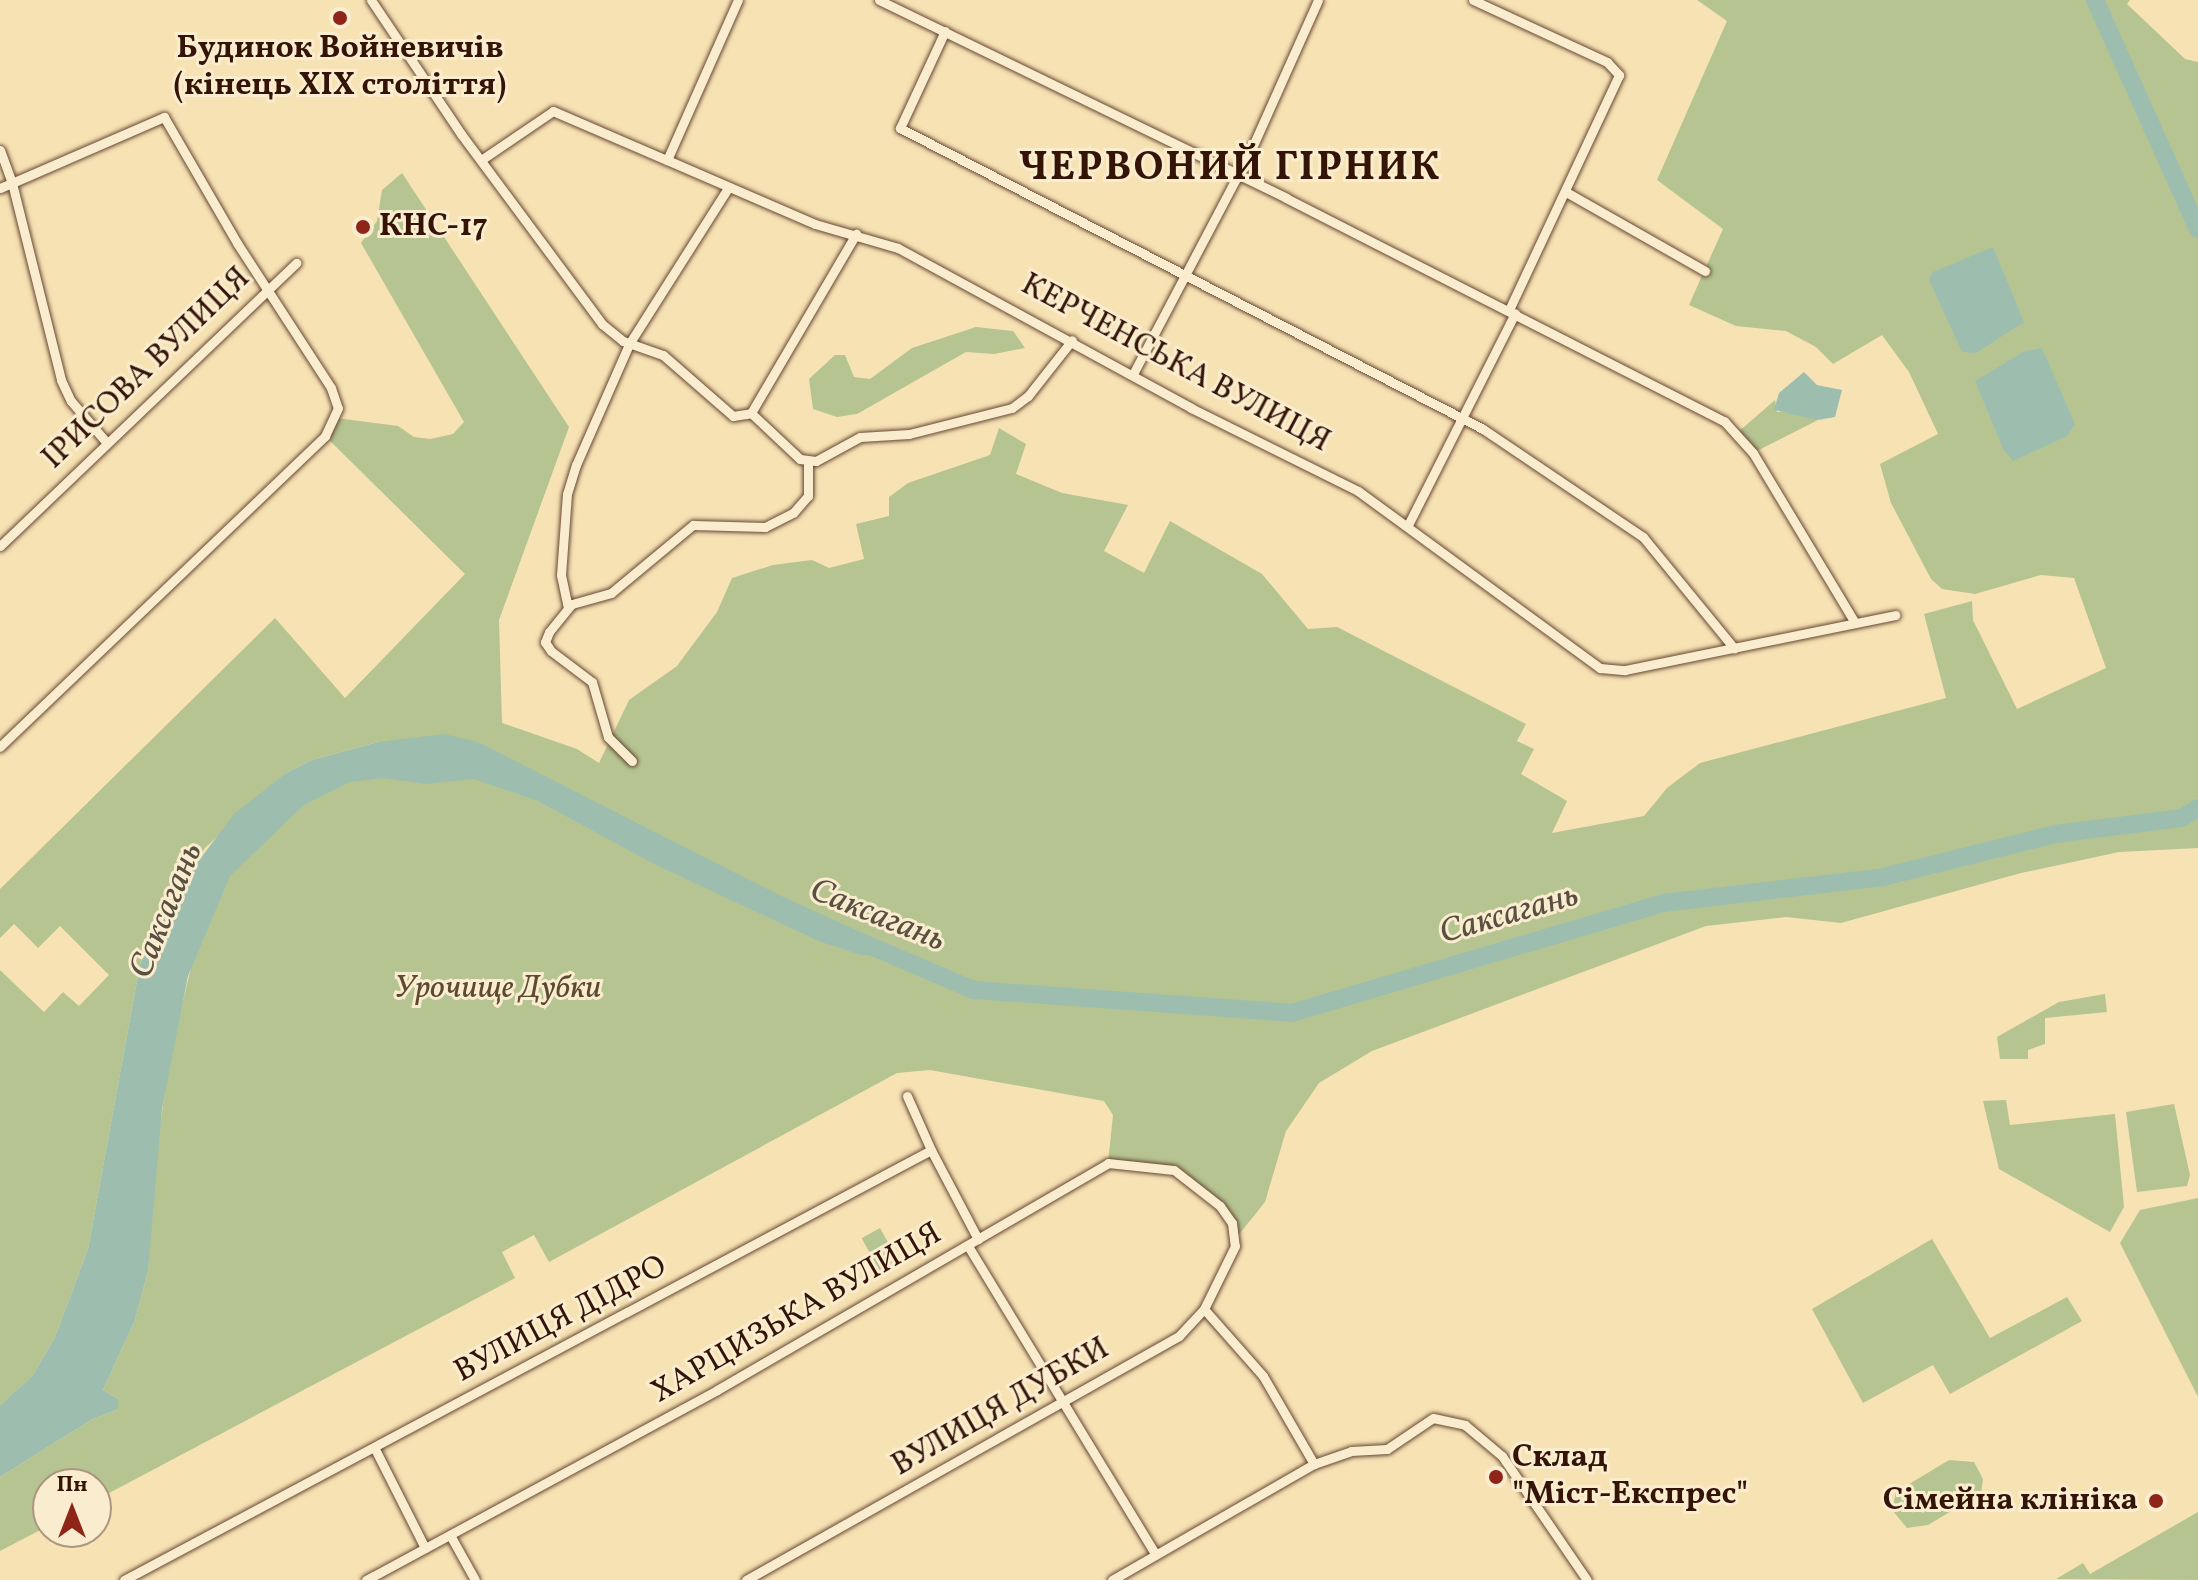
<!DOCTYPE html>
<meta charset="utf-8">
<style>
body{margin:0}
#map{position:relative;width:2198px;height:1580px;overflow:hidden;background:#f7e2b4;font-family:Vollkorn,serif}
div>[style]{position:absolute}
.green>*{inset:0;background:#b6c492;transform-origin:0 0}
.water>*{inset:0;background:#9dbeae}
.river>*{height:18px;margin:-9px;padding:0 9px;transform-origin:9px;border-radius:9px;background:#9dbeae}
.roads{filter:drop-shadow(0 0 2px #664833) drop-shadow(0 0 2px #664833)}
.minor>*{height:9px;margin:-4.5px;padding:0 4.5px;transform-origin:4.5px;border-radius:4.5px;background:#faecce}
.dots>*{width:22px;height:22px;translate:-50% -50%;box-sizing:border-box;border:4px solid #faecce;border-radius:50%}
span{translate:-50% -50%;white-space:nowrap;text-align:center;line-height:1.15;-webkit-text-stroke:6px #faecce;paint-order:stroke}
.poi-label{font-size:32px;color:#351408;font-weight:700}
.left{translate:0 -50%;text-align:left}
.right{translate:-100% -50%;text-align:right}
.street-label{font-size:32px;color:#351408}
.park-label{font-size:32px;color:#5c4931;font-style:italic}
.water-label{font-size:34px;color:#595042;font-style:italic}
.district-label{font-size:40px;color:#351408;font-weight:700;letter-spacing:2px}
.north{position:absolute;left:32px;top:1468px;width:80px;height:80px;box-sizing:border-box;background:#faecce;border:2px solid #ab967f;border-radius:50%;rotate:0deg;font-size:22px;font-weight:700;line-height:32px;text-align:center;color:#351408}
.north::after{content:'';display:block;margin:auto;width:28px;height:36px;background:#8f2418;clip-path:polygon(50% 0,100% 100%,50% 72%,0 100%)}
</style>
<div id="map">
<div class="green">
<div style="clip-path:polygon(1697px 0,2130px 0,2127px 4px,2185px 59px,2198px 62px,2198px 848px,2119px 852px,2021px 873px,1841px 923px,1786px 917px,1706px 926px,1372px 1051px,1319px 1083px,1286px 1131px,1265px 1202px,1237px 1237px,1232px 1223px,1182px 1175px,1108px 1163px,1113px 1115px,1104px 1101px,930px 1070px,897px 1073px,549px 1262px,534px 1235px,502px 1252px,515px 1278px,96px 1500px,96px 1484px,48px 1484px,48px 1526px,0 1551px,0 1477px,91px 1420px,118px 1409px,118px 1399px,103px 1390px,135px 1320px,148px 1271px,153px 1179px,169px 1060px,194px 955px,229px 852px,378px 742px,312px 760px,286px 773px,205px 848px,158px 923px,140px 964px,88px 1249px,55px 1337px,33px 1375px,0 1405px,0 970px,44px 1012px,63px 992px,79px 1006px,109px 975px,60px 926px,38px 948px,14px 924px,0 938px,0 889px,275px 618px,345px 698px,465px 574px,325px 436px,336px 418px,398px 426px,414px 437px,430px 439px,453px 434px,464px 422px,361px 243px,377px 221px,382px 190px,402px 173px,569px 427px,499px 620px,502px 723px,577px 749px,599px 763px,629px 700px,677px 666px,717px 612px,732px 578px,773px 565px,812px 560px,829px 568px,864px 559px,856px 524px,889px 516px,889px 497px,908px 483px,990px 455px,999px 428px,1026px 444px,1016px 474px,1062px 493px,1128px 505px,1104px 551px,1144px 573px,1170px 521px,1262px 574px,1308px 629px,1337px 627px,1526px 724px,1517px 741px,1534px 749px,1521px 774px,1567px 801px,1552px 833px,1644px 816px,1667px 788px,1700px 763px,1946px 698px,1924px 614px,1972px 601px,1973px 620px,2017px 709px,2106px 668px,2074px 578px,2041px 575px,1975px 594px,1942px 589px,1931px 579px,1891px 503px,1880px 464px,1938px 434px,1909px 372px,1882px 335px,1833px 364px,1816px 347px,1786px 331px,1736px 326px,1689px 305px,1723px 229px,1657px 180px,1727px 21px)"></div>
<div style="clip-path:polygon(976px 327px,1013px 331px,1025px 348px,994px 354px,966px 352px,857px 414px,837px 417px,813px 409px,809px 379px,835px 355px,845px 355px,854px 377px,870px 379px,912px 348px)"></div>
<div style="clip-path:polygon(1775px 400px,1777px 412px,1805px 413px,1818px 420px,1753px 453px,1737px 433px)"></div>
<div style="clip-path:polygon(2105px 994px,2107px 1012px,2045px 1018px,2045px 1044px,2028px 1050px,2028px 1059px,2000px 1059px,1997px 1037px,2059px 1002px)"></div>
<div style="clip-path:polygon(2006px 1100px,2010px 1125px,2115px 1114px,2124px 1207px,2110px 1232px,1999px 1169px,1983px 1101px)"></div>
<div style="clip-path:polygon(2174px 1104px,2190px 1175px,2187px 1186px,2137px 1192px,2126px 1112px)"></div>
<div style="clip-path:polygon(2198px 1198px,2198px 1397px,2120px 1243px,2140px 1210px)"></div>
<div style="left:880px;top:1228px;width:39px;height:21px;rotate:61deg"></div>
<div style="clip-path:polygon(1932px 1239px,1990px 1338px,2067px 1297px,2082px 1321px,1950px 1394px,1933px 1365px,1863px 1403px,1812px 1309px)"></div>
<div style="clip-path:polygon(1949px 1460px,1974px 1462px,1983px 1479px,1981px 1493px,1928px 1525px,1907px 1528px,1892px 1510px,1896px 1492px)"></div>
<div style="clip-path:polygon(2198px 1512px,2198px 1580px,2056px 1579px,2083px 1563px,2090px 1574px)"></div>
</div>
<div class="water">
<div style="clip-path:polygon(1993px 247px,2024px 322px,1976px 353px,1962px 352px,1929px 280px,1933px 272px)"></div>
<div style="clip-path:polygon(2042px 348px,2075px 424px,2067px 436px,2013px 461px,2004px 451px,1975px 381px,2025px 351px)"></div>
<div style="clip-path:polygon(1804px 372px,1817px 385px,1842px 390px,1835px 417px,1818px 420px,1774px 410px,1779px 393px)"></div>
<div style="clip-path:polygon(444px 734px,478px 742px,779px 895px,885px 943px,896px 956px,861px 955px,821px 942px,654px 864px,538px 801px,474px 779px,426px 784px,383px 778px,350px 782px,304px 805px,230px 876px,188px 976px,162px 1109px,148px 1271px,135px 1320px,103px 1390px,118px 1399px,118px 1409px,91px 1420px,0 1477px,0 1405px,33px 1375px,55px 1337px,88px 1249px,140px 964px,181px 884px,234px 814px,286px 773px,312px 760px,378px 742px)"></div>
</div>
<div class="river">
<div style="left:2095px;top:0;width:251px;rotate:65.8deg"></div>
<div style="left:873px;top:947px;width:110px;rotate:23.1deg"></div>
<div style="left:974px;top:990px;width:319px;rotate:4.1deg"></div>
<div style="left:1292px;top:1013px;width:387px;rotate:-16.5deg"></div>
<div style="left:1663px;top:903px;width:222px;rotate:-6.7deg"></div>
<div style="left:1883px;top:877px;width:177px;rotate:-14deg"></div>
<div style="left:2055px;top:834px;width:127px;rotate:-7.2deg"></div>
<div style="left:2181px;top:818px;width:20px;rotate:-30deg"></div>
</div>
<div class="roads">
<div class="minor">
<div style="left:371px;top:0;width:161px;rotate:56.1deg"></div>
<div style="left:461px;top:134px;width:237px;rotate:53.4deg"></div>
<div style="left:602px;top:324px;width:27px;rotate:39deg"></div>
<div style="left:623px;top:341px;width:42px;rotate:19.3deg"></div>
<div style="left:663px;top:355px;width:93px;rotate:41.1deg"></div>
<div style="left:733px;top:416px;width:18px;rotate:-9deg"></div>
<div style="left:751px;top:413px;width:208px;rotate:-59.6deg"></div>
<div style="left:879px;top:0;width:453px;rotate:25.9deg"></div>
<div style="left:1286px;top:198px;width:492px;rotate:27deg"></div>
<div style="left:1724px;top:421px;width:43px;rotate:47.8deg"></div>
<div style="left:1753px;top:453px;width:198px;rotate:59deg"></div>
<div style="left:1473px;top:0;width:148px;rotate:24.8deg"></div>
<div style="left:1607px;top:62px;width:18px;rotate:47deg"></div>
<div style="left:1619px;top:75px;width:259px;rotate:115.1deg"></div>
<div style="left:945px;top:31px;width:107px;rotate:114.9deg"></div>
<div style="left:900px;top:128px;width:656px;rotate:27.31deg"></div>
<div style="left:1483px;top:429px;width:193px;rotate:34deg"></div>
<div style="left:1643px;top:537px;width:144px;rotate:50.7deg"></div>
<div style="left:0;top:150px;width:35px;rotate:70deg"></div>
<div style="left:12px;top:183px;width:166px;rotate:-23.5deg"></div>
<div style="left:164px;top:117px;width:146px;rotate:59.9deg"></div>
<div style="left:237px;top:243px;width:173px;rotate:57deg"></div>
<div style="left:331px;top:388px;width:21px;rotate:71deg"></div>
<div style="left:338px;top:408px;width:31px;rotate:115deg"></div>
<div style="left:325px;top:436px;width:450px;rotate:136.3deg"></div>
<div style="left:481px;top:160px;width:87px;rotate:-34.2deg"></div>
<div style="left:553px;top:111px;width:124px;rotate:23.3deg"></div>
<div style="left:667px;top:160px;width:175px;rotate:-66.1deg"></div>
<div style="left:667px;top:160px;width:161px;rotate:23.4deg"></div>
<div style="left:815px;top:224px;width:86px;rotate:16.1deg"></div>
<div style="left:898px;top:248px;width:334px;rotate:28.6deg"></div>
<div style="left:1191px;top:408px;width:186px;rotate:26.4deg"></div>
<div style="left:1358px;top:491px;width:300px;rotate:36.2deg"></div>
<div style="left:1600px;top:668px;width:25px;rotate:5deg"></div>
<div style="left:1625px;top:670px;width:276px;rotate:-11.5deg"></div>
<div style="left:0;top:188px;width:13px;rotate:-23deg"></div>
<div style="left:12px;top:183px;width:203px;rotate:76deg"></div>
<div style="left:61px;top:380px;width:23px;rotate:65deg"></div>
<div style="left:71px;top:401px;width:55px;rotate:49.4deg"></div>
<div style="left:1566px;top:192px;width:160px;rotate:29.6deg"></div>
<div style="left:1133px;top:374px;width:253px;rotate:-62.2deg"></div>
<div style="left:1251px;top:150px;width:164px;rotate:-65.9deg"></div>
<div style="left:751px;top:413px;width:67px;rotate:43.2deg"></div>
<div style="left:800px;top:459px;width:16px;rotate:7deg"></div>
<div style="left:816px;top:461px;width:50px;rotate:-28.6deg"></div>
<div style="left:860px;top:437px;width:49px;rotate:-3.5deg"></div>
<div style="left:909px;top:434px;width:106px;rotate:-14.2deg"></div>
<div style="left:1012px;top:408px;width:20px;rotate:-37deg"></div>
<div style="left:1028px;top:396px;width:71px;rotate:-51.8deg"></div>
<div style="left:1409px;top:523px;width:235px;rotate:-63.2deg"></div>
<div style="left:0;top:546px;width:410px;rotate:-43.7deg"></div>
<div style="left:568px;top:608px;width:34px;rotate:-102deg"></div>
<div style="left:561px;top:575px;width:81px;rotate:-85.8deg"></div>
<div style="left:567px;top:494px;width:30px;rotate:-73deg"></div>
<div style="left:576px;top:465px;width:132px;rotate:-66.3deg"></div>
<div style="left:629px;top:344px;width:185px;rotate:-57.6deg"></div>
<div style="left:632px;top:761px;width:34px;rotate:-135deg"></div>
<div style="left:608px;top:737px;width:57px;rotate:-106.2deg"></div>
<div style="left:592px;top:682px;width:51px;rotate:-142.9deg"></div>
<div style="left:551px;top:651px;width:11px;rotate:-124deg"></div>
<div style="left:545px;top:642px;width:11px;rotate:-68deg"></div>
<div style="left:549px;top:632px;width:36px;rotate:-51deg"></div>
<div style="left:572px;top:604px;width:41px;rotate:-15.8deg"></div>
<div style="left:611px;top:593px;width:107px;rotate:-39.7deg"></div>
<div style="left:693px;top:525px;width:72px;rotate:1.6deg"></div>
<div style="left:765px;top:527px;width:31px;rotate:-27deg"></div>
<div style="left:793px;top:513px;width:23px;rotate:-49deg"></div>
<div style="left:808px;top:496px;width:34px;rotate:-90deg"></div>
<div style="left:907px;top:1096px;width:59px;rotate:66deg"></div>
<div style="left:968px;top:1246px;width:360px;rotate:58.7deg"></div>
<div style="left:1204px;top:1309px;width:89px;rotate:48.6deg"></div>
<div style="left:1263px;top:1376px;width:102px;rotate:59.9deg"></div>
<div style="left:375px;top:1449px;width:111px;rotate:63.2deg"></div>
<div style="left:450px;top:1535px;width:51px;rotate:60.9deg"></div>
<div style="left:124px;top:1580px;width:914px;rotate:-28.05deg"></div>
<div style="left:931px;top:1150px;width:101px;rotate:62.2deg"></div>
<div style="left:366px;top:1580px;width:399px;rotate:-28.4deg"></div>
<div style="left:717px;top:1390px;width:452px;rotate:-30.1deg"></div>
<div style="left:1108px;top:1163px;width:66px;rotate:6.1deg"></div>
<div style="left:1174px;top:1170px;width:58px;rotate:38deg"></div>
<div style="left:1220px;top:1206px;width:21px;rotate:55deg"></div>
<div style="left:1232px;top:1223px;width:23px;rotate:83deg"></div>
<div style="left:1235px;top:1246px;width:70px;rotate:116.2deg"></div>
<div style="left:1204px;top:1309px;width:37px;rotate:133deg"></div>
<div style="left:1179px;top:1336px;width:497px;rotate:150.6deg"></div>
<div style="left:1112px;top:1580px;width:233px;rotate:-29.9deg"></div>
<div style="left:1314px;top:1464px;width:39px;rotate:-19deg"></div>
<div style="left:1351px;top:1451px;width:36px;rotate:-3deg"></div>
<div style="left:1387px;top:1449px;width:55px;rotate:-34deg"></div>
<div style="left:1433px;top:1418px;width:33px;rotate:12deg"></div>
<div style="left:1465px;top:1425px;width:48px;rotate:40deg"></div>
<div style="left:1502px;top:1456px;width:150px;rotate:55.6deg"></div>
</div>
</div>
<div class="dots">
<div style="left:340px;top:18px;background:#8f2418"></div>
<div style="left:363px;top:227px;background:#8f2418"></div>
<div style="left:1496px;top:1477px;background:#8f2418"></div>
<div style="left:2156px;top:1501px;background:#8f2418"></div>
</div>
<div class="poi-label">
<span style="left:340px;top:68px">Будинок Войневичів<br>(кінець ХІХ століття)</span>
<span class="left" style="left:379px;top:227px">КНС-17</span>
<span class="left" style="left:1512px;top:1477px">Склад<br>"Міст-Експрес"</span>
<span class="right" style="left:2138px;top:1501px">Сімейна клініка</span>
</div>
<div class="street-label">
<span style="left:1175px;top:364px;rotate:28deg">КЕРЧЕНСЬКА ВУЛИЦЯ</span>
<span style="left:147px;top:369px;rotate:-44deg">ІРИСОВА ВУЛИЦЯ</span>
<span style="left:797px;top:1314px;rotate:-30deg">ХАРЦИЗЬКА ВУЛИЦЯ</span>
<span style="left:561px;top:1320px;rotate:-28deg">ВУЛИЦЯ ДІДРО</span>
<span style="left:1001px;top:1408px;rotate:-30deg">ВУЛИЦЯ ДУБКИ</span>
</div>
<div class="park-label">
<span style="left:498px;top:989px">Урочище Дубки</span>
</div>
<div class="water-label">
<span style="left:167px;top:911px;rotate:-68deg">Саксагань</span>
<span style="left:1509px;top:915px;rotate:-16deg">Саксагань</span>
<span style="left:877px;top:916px;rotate:22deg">Саксагань</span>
</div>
<div class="district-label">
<span style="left:1230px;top:169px">ЧЕРВОНИЙ ГІРНИК</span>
</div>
<div class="north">Пн</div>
</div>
